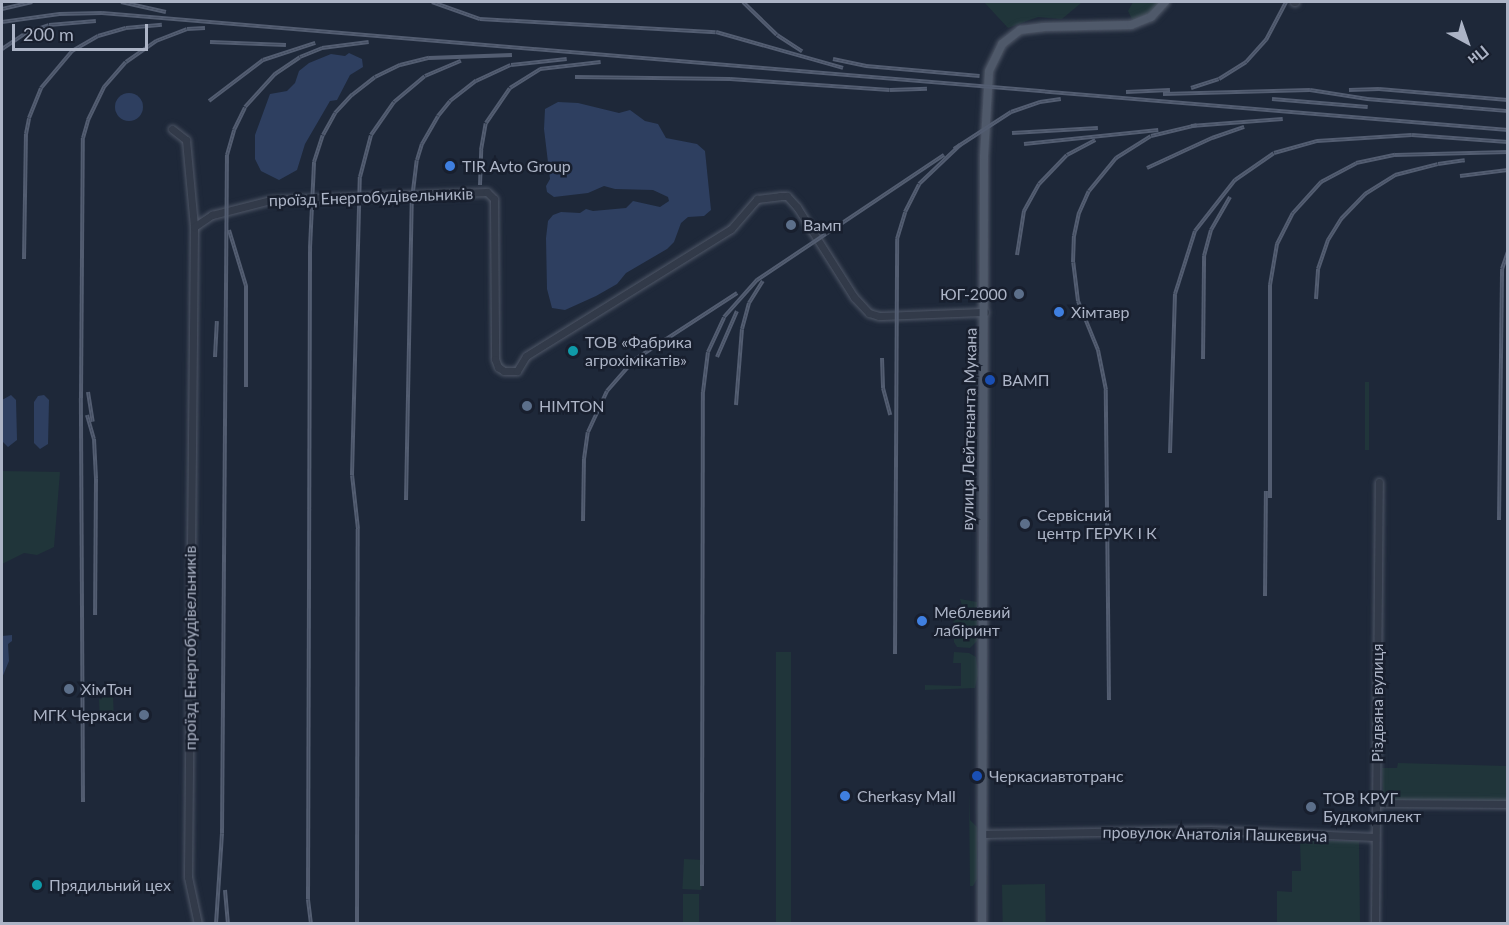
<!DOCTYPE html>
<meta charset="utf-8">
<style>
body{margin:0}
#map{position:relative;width:1509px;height:925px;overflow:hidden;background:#1e2839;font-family:Lato,sans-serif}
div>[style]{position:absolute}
.green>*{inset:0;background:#20353a;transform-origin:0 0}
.water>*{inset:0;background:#2e3f60}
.round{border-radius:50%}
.roads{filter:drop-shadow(0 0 2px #4f5767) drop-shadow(0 0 2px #4f5767)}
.minor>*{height:7px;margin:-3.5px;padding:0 3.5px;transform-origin:3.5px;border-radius:3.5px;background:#323a49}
.major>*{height:8px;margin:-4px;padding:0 4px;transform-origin:4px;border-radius:4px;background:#4f596a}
.rail>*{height:4px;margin-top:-2px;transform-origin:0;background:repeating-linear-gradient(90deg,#181f2e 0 4.5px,#535d71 0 9px);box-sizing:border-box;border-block:2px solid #535d71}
.dots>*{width:16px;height:16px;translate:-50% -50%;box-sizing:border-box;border:3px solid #181f2e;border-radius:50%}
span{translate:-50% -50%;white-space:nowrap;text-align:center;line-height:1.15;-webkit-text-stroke:5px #181f2e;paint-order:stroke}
.poi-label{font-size:16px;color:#acb4c6}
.left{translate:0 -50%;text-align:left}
.right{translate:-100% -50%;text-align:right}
.street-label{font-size:16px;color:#acb4c6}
.frame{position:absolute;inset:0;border:3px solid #acb4c6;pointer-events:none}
.north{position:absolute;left:1437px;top:12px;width:60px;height:60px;-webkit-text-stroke:4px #181f2e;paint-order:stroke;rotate:140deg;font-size:16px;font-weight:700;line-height:24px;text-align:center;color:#acb4c6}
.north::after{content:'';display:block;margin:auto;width:21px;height:27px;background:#acb4c6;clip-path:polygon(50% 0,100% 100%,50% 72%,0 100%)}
.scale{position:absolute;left:12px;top:24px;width:136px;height:27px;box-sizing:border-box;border:3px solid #acb4c6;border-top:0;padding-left:8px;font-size:18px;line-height:21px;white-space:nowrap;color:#acb4c6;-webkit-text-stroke:4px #181f2e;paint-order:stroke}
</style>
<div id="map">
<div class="green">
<div style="clip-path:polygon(984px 2px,1081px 2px,1081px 3px,1062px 19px,1038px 17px,1008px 28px)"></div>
<div style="clip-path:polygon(1133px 2px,1161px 2px,1149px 15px,1133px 21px,1128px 11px)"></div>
<div style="left:1365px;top:382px;width:4px;height:68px"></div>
<div style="clip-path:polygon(2px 471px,60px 472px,54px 547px,37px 555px,24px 553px,2px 564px)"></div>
<div style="clip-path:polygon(960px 599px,977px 602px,977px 641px,970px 648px,957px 647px,954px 642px,954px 639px,960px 639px,960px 633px,954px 629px,953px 612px,964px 612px)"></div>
<div style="left:776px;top:652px;width:15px;height:271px"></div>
<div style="clip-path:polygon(954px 652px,969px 653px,976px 657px,978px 674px,975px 688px,925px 690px,925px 685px,961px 686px,961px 663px,953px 663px)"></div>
<div style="clip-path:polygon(105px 695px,113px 696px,114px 721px,109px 724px,100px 721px,99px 699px)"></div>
<div style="clip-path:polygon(1398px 763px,1507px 766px,1507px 802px,1388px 801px,1383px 795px,1382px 768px,1397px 768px)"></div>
<div style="clip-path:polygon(969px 791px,970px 820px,977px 827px,977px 879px,973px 886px,970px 886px)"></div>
<div style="clip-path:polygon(1300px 841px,1359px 841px,1360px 923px,1277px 923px,1277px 891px,1292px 892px,1292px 871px,1301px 871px)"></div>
<div style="left:684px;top:859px;width:19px;height:30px;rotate:3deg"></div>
<div style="left:1045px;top:884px;width:39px;height:43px;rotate:89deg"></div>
<div style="left:683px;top:894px;width:16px;height:29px"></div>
</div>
<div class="water">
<div style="clip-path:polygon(349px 53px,362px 59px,363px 67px,350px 75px,337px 100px,330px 101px,305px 144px,297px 170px,279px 180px,261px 171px,255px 159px,255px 135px,270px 94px,287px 91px,295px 83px,299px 71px,309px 63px,331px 54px,345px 56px)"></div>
<div class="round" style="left:115px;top:93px;width:28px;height:28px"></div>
<div style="clip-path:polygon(558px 102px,578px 103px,619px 113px,630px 110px,645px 121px,658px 124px,666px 138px,697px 144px,705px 151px,711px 210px,704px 216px,688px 217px,681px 223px,674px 242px,667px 249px,626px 273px,617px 284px,596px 296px,565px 310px,552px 308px,547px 289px,546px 238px,548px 221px,553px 215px,561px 212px,580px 213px,586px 209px,593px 211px,626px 208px,633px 201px,660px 207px,669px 201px,668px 197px,653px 190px,615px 189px,604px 186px,588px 193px,554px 197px,547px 192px,546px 186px,550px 179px,544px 129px,545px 109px)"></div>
<div style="clip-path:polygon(11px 395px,16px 400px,17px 440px,8px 447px,2px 441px,2px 400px)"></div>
<div style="clip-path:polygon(44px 395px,49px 400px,48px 444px,40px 449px,34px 443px,34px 402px,38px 396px)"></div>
<div style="clip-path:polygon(12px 635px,12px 641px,8px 644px,9px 661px,2px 678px,2px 636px)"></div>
</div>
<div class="roads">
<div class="minor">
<div style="left:1294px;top:2px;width:1px"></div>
<div style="left:172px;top:129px;width:18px;rotate:38deg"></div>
<div style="left:186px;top:140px;width:87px;rotate:84.7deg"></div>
<div style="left:194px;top:227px;width:650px;rotate:90.53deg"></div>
<div style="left:188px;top:877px;width:48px;rotate:78deg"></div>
<div style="left:194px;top:227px;width:22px;rotate:-34deg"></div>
<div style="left:212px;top:215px;width:61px;rotate:-14.3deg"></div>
<div style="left:271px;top:200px;width:216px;rotate:-2.1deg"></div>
<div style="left:487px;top:192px;width:10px;rotate:45deg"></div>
<div style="left:494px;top:199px;width:160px;rotate:89.6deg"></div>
<div style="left:495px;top:359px;width:9px;rotate:69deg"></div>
<div style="left:498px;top:367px;width:7px;rotate:34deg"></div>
<div style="left:504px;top:371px;width:13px"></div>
<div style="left:517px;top:371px;width:17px;rotate:-59deg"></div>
<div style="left:526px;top:356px;width:241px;rotate:-31.8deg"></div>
<div style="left:731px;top:229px;width:40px;rotate:-49deg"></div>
<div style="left:757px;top:199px;width:23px;rotate:-7deg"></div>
<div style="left:780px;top:196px;width:7px"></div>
<div style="left:787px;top:196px;width:15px;rotate:48deg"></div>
<div style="left:797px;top:207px;width:107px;rotate:57.7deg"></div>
<div style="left:854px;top:297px;width:22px;rotate:47deg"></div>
<div style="left:869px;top:313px;width:10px;rotate:17deg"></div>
<div style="left:879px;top:316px;width:106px;rotate:-2.2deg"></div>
<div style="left:1377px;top:803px;width:131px;rotate:0.4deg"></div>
<div style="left:982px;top:834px;width:227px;rotate:-1deg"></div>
<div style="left:1209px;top:830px;width:166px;rotate:2.4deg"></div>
<div style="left:1375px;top:924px;width:442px;rotate:-89.5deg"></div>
</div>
<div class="major">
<div style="left:982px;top:924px;width:768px;rotate:-89.85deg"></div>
<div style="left:984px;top:156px;width:85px;rotate:-86.6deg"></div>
<div style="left:989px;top:71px;width:30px;rotate:-64deg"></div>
<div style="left:1002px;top:44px;width:23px;rotate:-38deg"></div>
<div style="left:1020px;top:30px;width:23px;rotate:-7deg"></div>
<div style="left:1043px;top:27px;width:88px;rotate:-1.3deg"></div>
<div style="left:1131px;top:25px;width:22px;rotate:-22deg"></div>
<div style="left:1151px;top:17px;width:21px;rotate:-47deg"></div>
</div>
</div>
<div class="rail">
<div style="left:121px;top:2px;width:46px;rotate:12.5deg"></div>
<div style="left:432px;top:2px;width:51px;rotate:19.5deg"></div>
<div style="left:480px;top:19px;width:236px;rotate:3.2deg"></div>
<div style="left:716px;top:32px;width:132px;rotate:15.8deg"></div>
<div style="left:743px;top:2px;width:47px;rotate:44.1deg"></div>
<div style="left:777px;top:35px;width:30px;rotate:33deg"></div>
<div style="left:2px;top:9px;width:31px;rotate:-13deg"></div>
<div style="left:2px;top:22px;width:58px;rotate:-8deg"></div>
<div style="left:59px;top:14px;width:43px;rotate:-1.3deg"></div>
<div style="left:102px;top:13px;width:1411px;rotate:4.76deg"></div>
<div style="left:210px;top:42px;width:76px;rotate:2.3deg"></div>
<div style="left:2px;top:49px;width:29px;rotate:-34deg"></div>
<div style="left:26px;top:33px;width:24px;rotate:-19deg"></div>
<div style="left:49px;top:25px;width:47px;rotate:-4.9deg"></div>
<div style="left:833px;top:59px;width:34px;rotate:12deg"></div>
<div style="left:866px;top:66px;width:114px;rotate:5deg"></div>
<div style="left:575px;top:77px;width:155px;rotate:0.7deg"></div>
<div style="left:730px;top:79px;width:160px;rotate:3.9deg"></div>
<div style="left:890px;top:90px;width:37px;rotate:-2deg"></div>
<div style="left:1191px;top:88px;width:29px;rotate:-18deg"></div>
<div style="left:1219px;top:79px;width:32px;rotate:-32deg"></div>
<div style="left:1246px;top:62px;width:30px;rotate:-48deg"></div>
<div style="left:1266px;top:40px;width:43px;rotate:-62.2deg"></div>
<div style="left:1349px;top:90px;width:30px;rotate:-2deg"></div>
<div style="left:1379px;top:89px;width:129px;rotate:4.9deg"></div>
<div style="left:1126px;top:92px;width:44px;rotate:-2.6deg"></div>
<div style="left:1163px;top:94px;width:147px;rotate:-1.6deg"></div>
<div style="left:1310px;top:90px;width:58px;rotate:9deg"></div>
<div style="left:1367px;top:99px;width:142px;rotate:4.9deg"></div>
<div style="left:1272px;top:99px;width:96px;rotate:4.8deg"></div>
<div style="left:209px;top:101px;width:68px;rotate:-37.2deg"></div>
<div style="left:263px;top:60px;width:55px;rotate:-18.1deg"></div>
<div style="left:1191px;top:126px;width:92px;rotate:-4.4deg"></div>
<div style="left:1012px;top:133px;width:86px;rotate:-3.3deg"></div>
<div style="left:1024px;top:144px;width:135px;rotate:-6deg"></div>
<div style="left:954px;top:149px;width:68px;rotate:-33deg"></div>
<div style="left:1011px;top:112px;width:31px;rotate:-19deg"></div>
<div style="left:1040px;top:102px;width:21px;rotate:-8deg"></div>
<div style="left:1147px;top:168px;width:72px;rotate:-24.8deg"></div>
<div style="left:1212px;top:138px;width:34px;rotate:-19deg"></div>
<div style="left:1460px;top:176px;width:48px;rotate:-7.1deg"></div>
<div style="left:480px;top:185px;width:35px;rotate:-88deg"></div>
<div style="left:481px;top:150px;width:27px;rotate:-80deg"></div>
<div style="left:486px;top:123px;width:42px;rotate:-55.6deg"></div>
<div style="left:510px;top:88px;width:36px;rotate:-32deg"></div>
<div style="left:540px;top:69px;width:61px;rotate:-6.5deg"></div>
<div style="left:229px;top:230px;width:59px;rotate:73.1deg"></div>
<div style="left:246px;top:286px;width:101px;rotate:90deg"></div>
<div style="left:1017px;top:255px;width:45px;rotate:-81deg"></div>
<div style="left:1024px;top:211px;width:31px;rotate:-61deg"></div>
<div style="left:1039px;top:184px;width:40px;rotate:-46deg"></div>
<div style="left:1067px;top:155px;width:32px;rotate:-28deg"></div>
<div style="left:24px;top:259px;width:125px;rotate:-89.1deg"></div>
<div style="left:26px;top:134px;width:16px;rotate:-79deg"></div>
<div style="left:29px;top:118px;width:32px;rotate:-68deg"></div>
<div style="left:41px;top:88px;width:48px;rotate:-50deg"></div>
<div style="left:72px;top:51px;width:30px;rotate:-30deg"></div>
<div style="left:98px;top:36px;width:29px;rotate:-16deg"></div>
<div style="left:126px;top:28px;width:36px;rotate:-5deg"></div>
<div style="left:1316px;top:299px;width:30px;rotate:-86deg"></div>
<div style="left:1318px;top:269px;width:31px;rotate:-71deg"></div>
<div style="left:1328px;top:240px;width:25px;rotate:-58deg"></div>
<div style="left:1341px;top:219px;width:35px;rotate:-46deg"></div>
<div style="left:1365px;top:194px;width:36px;rotate:-32deg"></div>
<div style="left:1395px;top:175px;width:44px;rotate:-14.3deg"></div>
<div style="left:1438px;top:164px;width:27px;rotate:-8deg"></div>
<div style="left:215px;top:357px;width:36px;rotate:-87deg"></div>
<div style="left:717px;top:357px;width:50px;rotate:-66.5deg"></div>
<div style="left:882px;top:358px;width:30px;rotate:88deg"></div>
<div style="left:883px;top:388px;width:28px;rotate:75deg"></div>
<div style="left:1203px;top:359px;width:103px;rotate:-89.4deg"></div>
<div style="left:1204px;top:256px;width:27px;rotate:-75deg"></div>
<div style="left:1211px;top:230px;width:38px;rotate:-60deg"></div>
<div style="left:88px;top:392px;width:30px;rotate:81deg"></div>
<div style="left:736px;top:405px;width:76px;rotate:-85.5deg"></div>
<div style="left:742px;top:329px;width:27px;rotate:-75deg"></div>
<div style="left:749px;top:303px;width:26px;rotate:-58deg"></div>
<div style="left:87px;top:415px;width:25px;rotate:74deg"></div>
<div style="left:94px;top:439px;width:40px;rotate:87.1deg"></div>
<div style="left:96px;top:479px;width:136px;rotate:90.4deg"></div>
<div style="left:1170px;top:453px;width:159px;rotate:-88.2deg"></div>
<div style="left:1175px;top:294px;width:66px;rotate:-72.4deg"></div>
<div style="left:1195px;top:231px;width:65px;rotate:-51.9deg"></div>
<div style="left:1235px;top:180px;width:47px;rotate:-34.7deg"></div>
<div style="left:1274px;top:153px;width:45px;rotate:-15.6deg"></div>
<div style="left:1317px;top:141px;width:95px;rotate:-3.6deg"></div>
<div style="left:1412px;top:135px;width:96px;rotate:4.2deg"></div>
<div style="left:1270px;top:498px;width:213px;rotate:-90deg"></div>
<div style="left:1270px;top:285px;width:42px;rotate:-80.3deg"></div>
<div style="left:1277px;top:244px;width:35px;rotate:-63deg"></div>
<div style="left:1293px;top:213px;width:42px;rotate:-47.9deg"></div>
<div style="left:1321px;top:182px;width:40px;rotate:-28deg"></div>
<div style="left:1356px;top:163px;width:40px;rotate:-12deg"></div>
<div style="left:1395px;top:155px;width:113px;rotate:-1.5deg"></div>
<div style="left:406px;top:500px;width:301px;rotate:-88.9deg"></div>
<div style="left:412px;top:199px;width:39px;rotate:-83deg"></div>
<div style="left:417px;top:160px;width:17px;rotate:-73deg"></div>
<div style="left:422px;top:144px;width:32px;rotate:-60deg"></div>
<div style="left:438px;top:116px;width:19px;rotate:-51deg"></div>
<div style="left:450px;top:101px;width:33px;rotate:-38deg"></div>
<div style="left:476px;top:81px;width:38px;rotate:-25deg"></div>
<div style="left:511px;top:65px;width:56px;rotate:-6.1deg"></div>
<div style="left:1499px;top:520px;width:251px;rotate:-89.3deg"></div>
<div style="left:1502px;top:269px;width:18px;rotate:-71deg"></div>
<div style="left:583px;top:521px;width:62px;rotate:-89.1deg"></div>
<div style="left:584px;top:459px;width:27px;rotate:-82deg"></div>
<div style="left:588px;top:432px;width:45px;rotate:-65.1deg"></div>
<div style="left:607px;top:391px;width:41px;rotate:-48.9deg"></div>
<div style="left:634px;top:360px;width:123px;rotate:-33deg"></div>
<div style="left:1265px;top:596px;width:105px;rotate:-89.5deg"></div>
<div style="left:895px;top:654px;width:415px;rotate:-89.7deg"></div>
<div style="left:897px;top:239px;width:28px;rotate:-73deg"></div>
<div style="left:905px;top:212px;width:31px;rotate:-63deg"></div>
<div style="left:919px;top:184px;width:57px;rotate:-43.6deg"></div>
<div style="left:1109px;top:700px;width:310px;rotate:-90.6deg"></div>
<div style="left:1106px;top:390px;width:41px;rotate:-101.3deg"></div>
<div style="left:1098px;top:350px;width:53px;rotate:-112.2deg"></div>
<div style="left:1078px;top:301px;width:39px;rotate:-97deg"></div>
<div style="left:1073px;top:262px;width:26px;rotate:-88deg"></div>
<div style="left:1074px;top:236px;width:24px;rotate:-78deg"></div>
<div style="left:1079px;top:213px;width:24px;rotate:-66deg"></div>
<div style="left:1089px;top:191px;width:43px;rotate:-50.7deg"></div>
<div style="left:1116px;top:158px;width:41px;rotate:-32.2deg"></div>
<div style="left:1151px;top:136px;width:47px;rotate:-13.4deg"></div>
<div style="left:83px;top:802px;width:404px;rotate:-90.3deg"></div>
<div style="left:81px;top:398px;width:260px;rotate:-89.6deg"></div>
<div style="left:83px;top:138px;width:19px;rotate:-74deg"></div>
<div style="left:88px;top:120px;width:37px;rotate:-64deg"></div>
<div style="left:104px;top:87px;width:33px;rotate:-49deg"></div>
<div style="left:126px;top:62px;width:37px;rotate:-35deg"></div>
<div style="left:156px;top:41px;width:33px;rotate:-21deg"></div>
<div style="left:187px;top:29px;width:18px;rotate:-3deg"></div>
<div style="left:702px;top:886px;width:494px;rotate:-89.9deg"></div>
<div style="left:703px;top:392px;width:40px;rotate:-82.9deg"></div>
<div style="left:708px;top:352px;width:38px;rotate:-65deg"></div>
<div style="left:724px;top:317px;width:50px;rotate:-48.3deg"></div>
<div style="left:757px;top:280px;width:225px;rotate:-33.8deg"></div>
<div style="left:225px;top:890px;width:34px;rotate:85deg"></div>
<div style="left:216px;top:924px;width:91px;rotate:-86.2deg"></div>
<div style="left:222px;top:833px;width:678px;rotate:-89.58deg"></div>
<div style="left:227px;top:155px;width:26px;rotate:-74deg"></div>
<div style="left:234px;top:130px;width:25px;rotate:-64deg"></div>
<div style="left:245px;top:107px;width:45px;rotate:-47.7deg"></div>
<div style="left:275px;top:74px;width:30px;rotate:-34deg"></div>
<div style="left:300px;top:57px;width:24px;rotate:-22deg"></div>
<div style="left:322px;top:48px;width:47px;rotate:-7.3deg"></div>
<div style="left:311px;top:924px;width:25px;rotate:-97deg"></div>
<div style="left:308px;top:899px;width:651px;rotate:-89.82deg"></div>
<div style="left:310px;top:248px;width:86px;rotate:-87.3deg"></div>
<div style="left:314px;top:162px;width:28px;rotate:-72deg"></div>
<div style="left:323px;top:135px;width:25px;rotate:-61deg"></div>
<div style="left:335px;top:113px;width:25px;rotate:-47deg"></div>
<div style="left:352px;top:95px;width:29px;rotate:-38deg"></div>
<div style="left:375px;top:77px;width:28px;rotate:-26deg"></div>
<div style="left:400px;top:65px;width:30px;rotate:-14deg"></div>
<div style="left:429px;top:58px;width:83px;rotate:-2.1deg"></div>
<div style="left:357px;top:924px;width:395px;rotate:-89.9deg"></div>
<div style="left:358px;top:529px;width:54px;rotate:-96.3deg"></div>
<div style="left:352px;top:475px;width:298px;rotate:-88.5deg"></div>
<div style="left:360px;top:177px;width:43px;rotate:-75.3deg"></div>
<div style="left:371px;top:135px;width:40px;rotate:-55.1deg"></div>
<div style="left:394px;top:102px;width:40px;rotate:-40deg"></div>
<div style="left:425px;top:76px;width:39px;rotate:-23deg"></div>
</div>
<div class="dots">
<div style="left:450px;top:166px;background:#3f7fe0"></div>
<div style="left:791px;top:225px;background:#5c6f8a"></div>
<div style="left:1019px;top:294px;background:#5c6f8a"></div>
<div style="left:1059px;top:312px;background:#3f7fe0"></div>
<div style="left:573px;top:351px;background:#0f9aa8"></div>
<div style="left:990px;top:380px;background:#1a4fb4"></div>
<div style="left:527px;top:406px;background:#5c6f8a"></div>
<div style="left:1025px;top:524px;background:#5c6f8a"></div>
<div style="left:922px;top:621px;background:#3f7fe0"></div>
<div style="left:69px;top:689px;background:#5c6f8a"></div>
<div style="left:144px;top:715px;background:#5c6f8a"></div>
<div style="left:977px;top:776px;background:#1a4fb4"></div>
<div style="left:845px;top:796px;background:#3f7fe0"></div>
<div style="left:1311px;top:807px;background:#5c6f8a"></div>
<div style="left:37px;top:885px;background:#0f9aa8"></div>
</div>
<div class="poi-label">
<span class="left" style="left:462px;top:166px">TIR Avto Group</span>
<span class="left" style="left:803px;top:225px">Вамп</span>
<span class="right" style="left:1007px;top:294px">ЮГ-2000</span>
<span class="left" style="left:1071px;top:312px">Хімтавр</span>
<span class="left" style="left:585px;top:351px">ТОВ «Фабрика<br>агрохімікатів»</span>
<span class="left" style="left:1002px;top:380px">ВАМП</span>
<span class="left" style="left:539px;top:406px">HIMTON</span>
<span class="left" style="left:1037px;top:524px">Сервісний<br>центр ГЕРУК І К</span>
<span class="left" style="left:934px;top:621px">Меблевий<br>лабіринт</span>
<span class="left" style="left:81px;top:689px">ХімТон</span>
<span class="right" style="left:132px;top:715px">МГК Черкаси</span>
<span class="left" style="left:989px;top:776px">Черкасиавтотранс</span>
<span class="left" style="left:857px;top:796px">Cherkasy Mall</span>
<span class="left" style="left:1323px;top:807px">ТОВ КРУГ<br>Будкомплект</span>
<span class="left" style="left:49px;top:885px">Прядильний цех</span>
</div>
<div class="street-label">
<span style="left:371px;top:197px;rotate:-2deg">проїзд Енергобудівельників</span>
<span style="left:969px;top:429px;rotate:-89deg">вулиця Лейтенанта Мукана</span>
<span style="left:190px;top:648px;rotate:-90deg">проїзд Енергобудівельників</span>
<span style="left:1377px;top:703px;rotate:-90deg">Різдвяна вулиця</span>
<span style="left:1215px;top:834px;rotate:1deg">провулок Анатолія Пашкевича</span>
</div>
<div class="frame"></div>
<div class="north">Пн</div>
<div class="scale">200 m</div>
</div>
